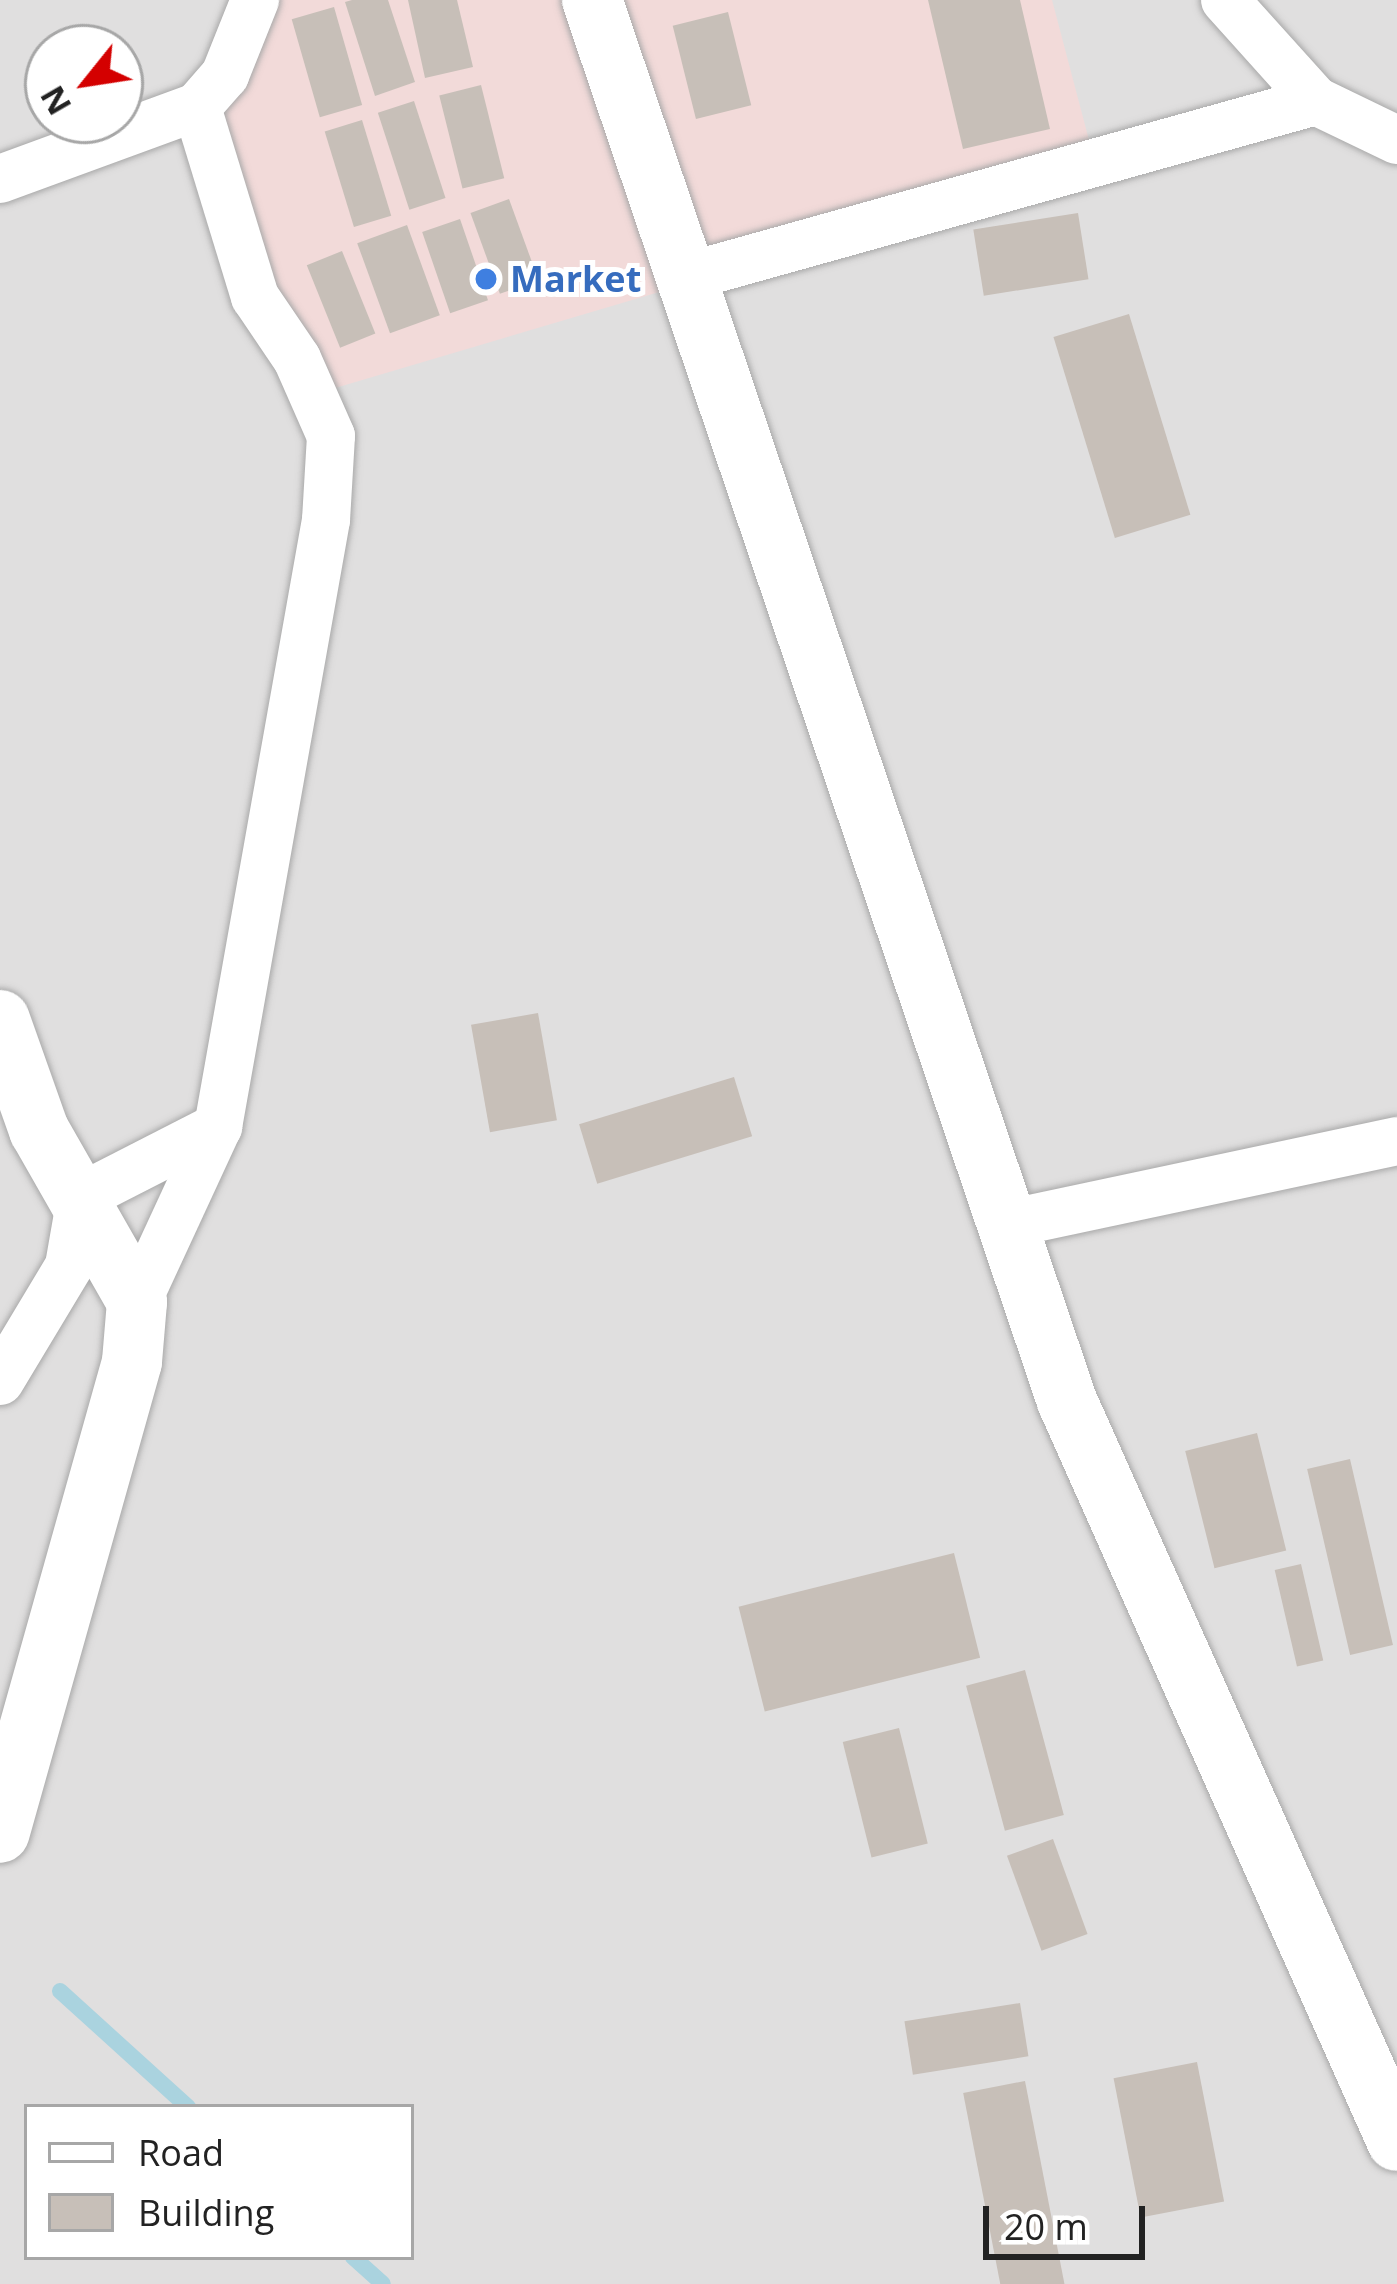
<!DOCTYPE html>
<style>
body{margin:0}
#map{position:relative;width:1397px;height:2284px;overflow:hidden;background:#f2efe9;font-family:"Open Sans",sans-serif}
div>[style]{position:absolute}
.residential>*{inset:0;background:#e0dfdf}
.commercial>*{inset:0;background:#f2dad9}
.stream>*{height:16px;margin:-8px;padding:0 8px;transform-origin:8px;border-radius:8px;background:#aad3df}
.building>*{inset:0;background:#c7bfb8;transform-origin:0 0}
.roads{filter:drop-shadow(0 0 3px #a9a9a9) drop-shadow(0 0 3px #a9a9a9)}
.minor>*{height:48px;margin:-24px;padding:0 24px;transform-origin:24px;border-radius:24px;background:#fff}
.tertiary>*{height:60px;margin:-30px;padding:0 30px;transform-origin:30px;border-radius:30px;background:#fff}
.dots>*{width:33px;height:33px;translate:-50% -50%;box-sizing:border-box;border:6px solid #fff;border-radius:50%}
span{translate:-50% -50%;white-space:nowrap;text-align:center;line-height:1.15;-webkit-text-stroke:10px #fff;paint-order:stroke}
.shop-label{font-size:36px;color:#366cbe;font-weight:700}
.left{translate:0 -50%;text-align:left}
.legend{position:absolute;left:24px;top:2104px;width:390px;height:156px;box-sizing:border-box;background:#fff;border:3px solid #a7a7a7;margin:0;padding:15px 21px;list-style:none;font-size:36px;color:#222}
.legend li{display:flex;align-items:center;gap:24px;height:60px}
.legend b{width:60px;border:3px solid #a7a7a7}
.north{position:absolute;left:24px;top:24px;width:120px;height:120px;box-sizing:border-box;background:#fff;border:3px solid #a7a7a7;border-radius:50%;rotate:240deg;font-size:33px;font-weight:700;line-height:48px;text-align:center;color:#222}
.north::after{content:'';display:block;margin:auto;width:42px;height:54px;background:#d40000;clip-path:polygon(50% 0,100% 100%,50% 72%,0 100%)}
.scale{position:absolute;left:983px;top:2206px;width:162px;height:54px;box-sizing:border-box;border:6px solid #222;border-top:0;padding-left:15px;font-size:36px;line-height:42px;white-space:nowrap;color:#222;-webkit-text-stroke:9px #fff;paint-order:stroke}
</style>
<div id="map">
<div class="residential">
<div style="clip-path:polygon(evenodd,0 0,1397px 0,1397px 2284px,0 2284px,0 0,48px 48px,120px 48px,120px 120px,48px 120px,48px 48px,0 0,27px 2107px,411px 2107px,411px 2257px,27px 2257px,27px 2107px)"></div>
</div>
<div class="commercial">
<div style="clip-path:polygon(255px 0,1052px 0,1095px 163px,315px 394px,197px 107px)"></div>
</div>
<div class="stream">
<div style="left:60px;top:1991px;width:173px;rotate:42.2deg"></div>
<div style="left:353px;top:2257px;width:40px;rotate:42deg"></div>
</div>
<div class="building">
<div style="clip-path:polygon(352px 0,388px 0,415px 82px,375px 96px,345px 2px)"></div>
<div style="clip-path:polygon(408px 0,457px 0,473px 67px,425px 78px)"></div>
<div style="clip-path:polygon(928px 0,1020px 0,1050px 129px,963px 149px)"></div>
<div style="left:334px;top:7px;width:102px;height:44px;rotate:74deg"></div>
<div style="left:728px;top:12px;width:96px;height:57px;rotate:76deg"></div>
<div style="left:481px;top:85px;width:96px;height:43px;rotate:76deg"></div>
<div style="left:414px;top:101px;width:102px;height:38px;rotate:72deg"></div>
<div style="left:362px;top:120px;width:100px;height:39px;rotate:73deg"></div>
<div style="left:509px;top:199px;width:86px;height:41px;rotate:70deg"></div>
<div style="left:1078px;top:213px;width:67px;height:106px;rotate:81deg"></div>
<div style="left:460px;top:219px;width:86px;height:40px;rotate:71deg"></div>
<div style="left:407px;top:225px;width:96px;height:53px;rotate:70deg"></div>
<div style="left:342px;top:251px;width:89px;height:38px;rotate:68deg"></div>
<div style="left:1129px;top:314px;width:210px;height:79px;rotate:73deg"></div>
<div style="left:538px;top:1013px;width:109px;height:68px;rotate:80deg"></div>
<div style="left:734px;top:1077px;width:62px;height:162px;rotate:73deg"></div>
<div style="left:1257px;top:1433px;width:121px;height:74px;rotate:76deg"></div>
<div style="left:1350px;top:1459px;width:191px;height:44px;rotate:77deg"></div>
<div style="left:954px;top:1553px;width:108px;height:222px;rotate:76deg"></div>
<div style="left:1301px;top:1564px;width:99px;height:27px;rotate:77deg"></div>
<div style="left:1025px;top:1670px;width:150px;height:61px;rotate:75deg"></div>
<div style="left:899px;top:1728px;width:119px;height:58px;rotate:76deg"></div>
<div style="left:1053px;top:1839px;width:101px;height:49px;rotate:70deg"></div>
<div style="left:1020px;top:2003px;width:54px;height:117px;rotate:81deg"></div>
<div style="left:1197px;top:2062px;width:142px;height:85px;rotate:79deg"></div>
<div style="left:1025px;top:2081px;width:207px;height:63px;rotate:79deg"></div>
</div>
<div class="roads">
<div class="minor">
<div style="left:1225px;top:0;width:136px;rotate:48deg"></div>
<div style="left:1316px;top:101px;width:90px;rotate:25.7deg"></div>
<div style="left:0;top:179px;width:210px;rotate:-20.1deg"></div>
<div style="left:197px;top:107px;width:43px;rotate:-48.8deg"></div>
<div style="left:225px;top:75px;width:81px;rotate:-68.2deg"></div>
<div style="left:686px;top:277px;width:654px;rotate:-15.61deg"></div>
<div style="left:1007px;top:1224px;width:399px;rotate:-12deg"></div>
<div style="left:137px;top:1302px;width:193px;rotate:-65.2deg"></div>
<div style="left:218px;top:1127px;width:617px;rotate:-79.91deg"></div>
<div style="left:326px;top:520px;width:84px;rotate:-86.6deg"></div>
<div style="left:331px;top:436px;width:84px;rotate:-113.8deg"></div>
<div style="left:297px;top:359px;width:75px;rotate:-124.1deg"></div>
<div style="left:255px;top:297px;width:199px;rotate:-107deg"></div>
<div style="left:0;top:1381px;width:134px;rotate:-59deg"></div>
<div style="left:69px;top:1266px;width:70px;rotate:-80.1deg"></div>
<div style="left:81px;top:1197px;width:154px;rotate:-27.1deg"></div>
</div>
<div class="tertiary">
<div style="left:592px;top:0;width:1479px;rotate:71.27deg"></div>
<div style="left:1067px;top:1401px;width:810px;rotate:65.97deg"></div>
<div style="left:0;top:1020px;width:117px;rotate:70.5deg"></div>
<div style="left:39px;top:1130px;width:198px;rotate:60.3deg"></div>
<div style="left:137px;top:1302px;width:60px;rotate:94.8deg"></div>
<div style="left:132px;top:1362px;width:489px;rotate:105.7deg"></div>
</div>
</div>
<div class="dots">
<div style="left:486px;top:279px;background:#3f7fe0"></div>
</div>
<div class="shop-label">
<span class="left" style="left:510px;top:279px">Market</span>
</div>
<ul class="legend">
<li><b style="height:15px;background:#fff"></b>Road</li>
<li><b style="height:33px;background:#c7bfb8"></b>Building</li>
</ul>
<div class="north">N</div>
<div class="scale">20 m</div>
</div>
